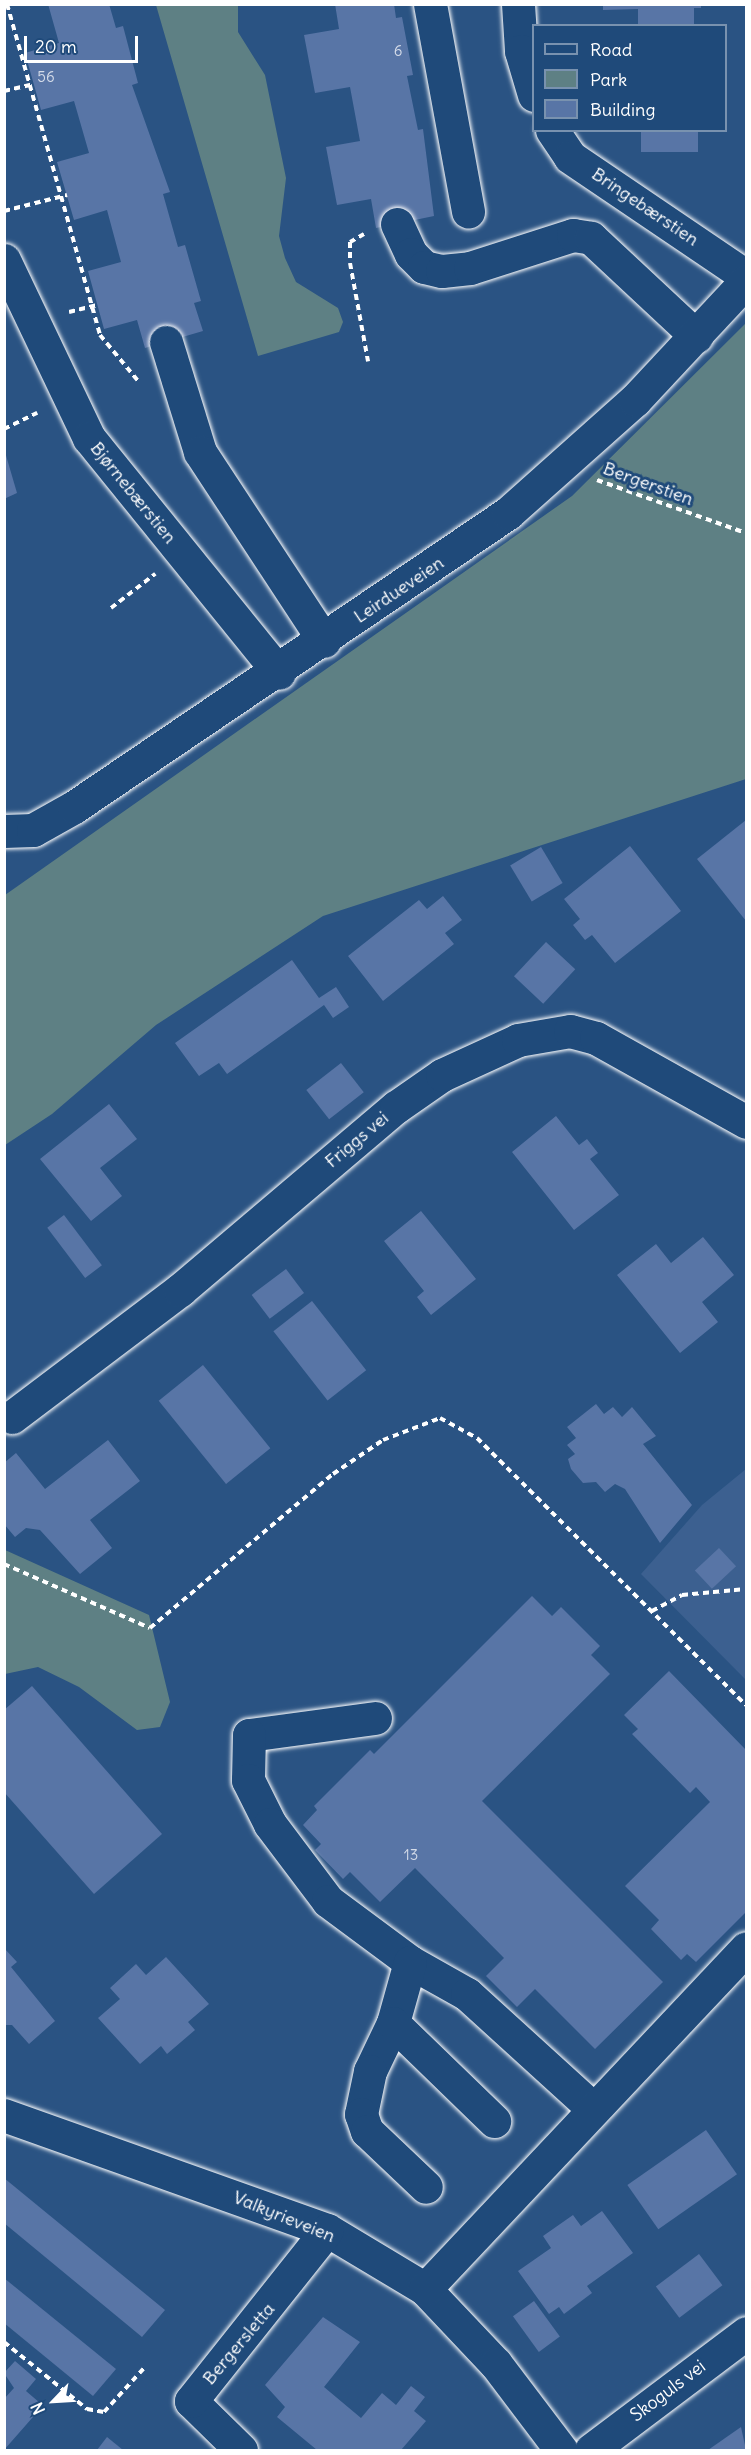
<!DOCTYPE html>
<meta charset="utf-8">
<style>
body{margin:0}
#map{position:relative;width:751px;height:2455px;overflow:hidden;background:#2a5383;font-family:Delius,sans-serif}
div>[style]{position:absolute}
.built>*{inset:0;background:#3c6090}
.green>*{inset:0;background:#5e8084}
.building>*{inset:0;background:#5875a6;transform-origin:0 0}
.path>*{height:4px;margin-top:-2px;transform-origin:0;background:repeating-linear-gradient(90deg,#fff 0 6px,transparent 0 10.5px)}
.roads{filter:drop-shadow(0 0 2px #fff) drop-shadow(0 0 2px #fff)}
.minor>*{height:33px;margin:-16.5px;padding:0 16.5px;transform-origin:16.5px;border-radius:16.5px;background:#1f4a7a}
span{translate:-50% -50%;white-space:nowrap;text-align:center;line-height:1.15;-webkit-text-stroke:6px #1f4a7a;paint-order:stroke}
.number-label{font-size:15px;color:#d5dce9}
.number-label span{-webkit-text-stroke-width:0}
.street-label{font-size:18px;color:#fff}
.frame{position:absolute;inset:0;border:6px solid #fff;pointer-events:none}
.legend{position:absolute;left:532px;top:24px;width:195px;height:108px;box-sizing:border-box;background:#1f4a7a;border:2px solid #7992af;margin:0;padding:8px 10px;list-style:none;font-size:18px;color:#fff}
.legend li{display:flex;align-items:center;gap:12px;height:30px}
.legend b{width:30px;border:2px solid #7992af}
.north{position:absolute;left:24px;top:2371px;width:60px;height:60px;-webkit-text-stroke:4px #1f4a7a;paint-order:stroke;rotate:245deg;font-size:16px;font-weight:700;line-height:24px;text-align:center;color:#fff}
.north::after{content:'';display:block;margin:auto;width:21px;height:27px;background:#fff;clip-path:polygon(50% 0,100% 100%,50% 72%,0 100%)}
.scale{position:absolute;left:24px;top:36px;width:114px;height:27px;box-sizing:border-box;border:3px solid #fff;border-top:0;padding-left:8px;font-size:18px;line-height:21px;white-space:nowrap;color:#fff;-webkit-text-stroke:4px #1f4a7a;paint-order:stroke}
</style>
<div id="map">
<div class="built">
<div style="clip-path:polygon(746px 1469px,746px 1680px,641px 1574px,702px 1505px)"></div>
</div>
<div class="green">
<div style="clip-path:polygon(156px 5px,238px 5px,238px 32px,265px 75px,286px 178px,279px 236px,285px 258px,296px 282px,338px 308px,343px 322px,339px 332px,258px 356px)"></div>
<div style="clip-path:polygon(746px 323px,746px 779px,323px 916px,156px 1025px,52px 1114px,5px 1145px,5px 895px,572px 496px)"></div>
<div style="clip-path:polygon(5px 1550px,149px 1615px,170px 1702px,160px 1727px,137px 1730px,79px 1687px,38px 1667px,5px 1674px)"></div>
</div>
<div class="building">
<div style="clip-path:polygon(48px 4px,109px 4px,116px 28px,123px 26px,138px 83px,132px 85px,170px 192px,163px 194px,178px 247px,185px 245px,201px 301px,194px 303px,203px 331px,145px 348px,137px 320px,104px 329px,88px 271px,121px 262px,107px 210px,74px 220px,57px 162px,89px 153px,74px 101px,41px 110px,25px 53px,59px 43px)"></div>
<div style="clip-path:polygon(335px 4px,394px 4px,396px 18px,402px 17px,413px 75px,407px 76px,418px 130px,423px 129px,434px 216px,376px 228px,371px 199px,337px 205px,326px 147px,360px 141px,350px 87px,315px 93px,304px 35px,339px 29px)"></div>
<div style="clip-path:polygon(603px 4px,701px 4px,701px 8px,694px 8px,694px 26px,638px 26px,638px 9px,603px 10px)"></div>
<div style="left:641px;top:130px;width:57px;height:22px"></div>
<div style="clip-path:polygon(5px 452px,17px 493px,4px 499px,4px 467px)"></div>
<div style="clip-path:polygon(746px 820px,746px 921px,697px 859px)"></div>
<div style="clip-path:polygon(630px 846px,681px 911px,615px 963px,592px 935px,585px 940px,573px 925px,580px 919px,564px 899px)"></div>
<div style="left:541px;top:847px;width:42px;height:36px;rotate:59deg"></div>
<div style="clip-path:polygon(443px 896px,462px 920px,445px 933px,454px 944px,383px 1001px,348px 956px,419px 900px,427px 909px)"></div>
<div style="left:546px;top:942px;width:40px;height:47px;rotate:43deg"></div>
<div style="clip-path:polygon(292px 960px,319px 998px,336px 987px,349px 1007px,333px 1018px,324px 1005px,227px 1074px,219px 1063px,199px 1076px,175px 1043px)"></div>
<div style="left:341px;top:1063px;width:37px;height:44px;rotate:52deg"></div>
<div style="clip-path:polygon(109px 1104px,137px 1139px,100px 1168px,122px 1196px,91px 1221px,40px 1159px)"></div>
<div style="clip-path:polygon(556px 1116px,579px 1145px,587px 1139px,598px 1153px,590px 1159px,619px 1195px,574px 1230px,512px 1152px)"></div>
<div style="clip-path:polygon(421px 1211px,476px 1279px,431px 1315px,417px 1297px,424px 1291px,384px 1241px)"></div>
<div style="left:64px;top:1215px;width:63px;height:21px;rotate:53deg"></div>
<div style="clip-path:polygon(703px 1237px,734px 1275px,702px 1302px,718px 1322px,680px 1353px,617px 1275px,656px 1244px,671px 1263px)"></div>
<div style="left:286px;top:1269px;width:30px;height:43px;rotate:53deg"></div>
<div style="left:312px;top:1301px;width:88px;height:49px;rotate:52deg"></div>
<div style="left:203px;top:1365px;width:107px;height:57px;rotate:51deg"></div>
<div style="clip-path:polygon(596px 1404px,604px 1414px,613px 1407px,622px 1417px,632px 1407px,656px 1436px,643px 1444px,692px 1505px,660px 1543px,625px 1489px,615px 1484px,605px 1492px,596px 1482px,583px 1483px,571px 1469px,568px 1459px,575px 1454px,567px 1445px,576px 1438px,567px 1427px)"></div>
<div style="clip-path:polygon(108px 1440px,140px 1481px,90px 1520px,112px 1548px,80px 1574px,40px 1530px,26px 1528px,15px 1537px,4px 1524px,4px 1463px,16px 1453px,45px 1489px)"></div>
<div style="left:719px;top:1548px;width:25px;height:33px;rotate:47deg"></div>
<div style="clip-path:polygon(532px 1596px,552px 1616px,561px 1607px,600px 1646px,591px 1655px,610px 1674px,482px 1801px,663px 1982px,595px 2049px,535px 1989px,517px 2007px,486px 1976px,504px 1958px,415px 1868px,380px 1902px,350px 1872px,343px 1879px,315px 1850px,321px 1844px,303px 1825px,317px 1810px,314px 1806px,370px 1750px,374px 1754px)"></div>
<div style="clip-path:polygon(669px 1671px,746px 1750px,746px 1912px,696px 1962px,687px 1954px,681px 1960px,651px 1929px,659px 1920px,625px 1886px,710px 1802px,696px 1787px,690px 1793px,632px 1734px,638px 1729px,624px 1715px)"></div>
<div style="clip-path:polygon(32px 1686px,162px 1834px,94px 1894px,4px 1792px,4px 1710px)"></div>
<div style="clip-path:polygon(4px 1948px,17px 1962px,11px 1967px,55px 2021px,29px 2044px,12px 2025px,4px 2025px)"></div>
<div style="clip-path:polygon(166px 1957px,209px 2004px,188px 2022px,195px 2030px,167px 2054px,161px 2046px,140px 2064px,98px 2018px,120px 1999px,110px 1988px,136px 1964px,146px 1975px)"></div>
<div style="left:706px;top:2130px;width:54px;height:96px;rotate:55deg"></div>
<div style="clip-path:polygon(4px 2178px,165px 2310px,142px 2337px,4px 2223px)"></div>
<div style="clip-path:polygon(602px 2211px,633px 2253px,587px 2286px,592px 2293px,564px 2314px,559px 2307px,549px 2314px,518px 2271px,551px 2248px,543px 2236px,573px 2215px,581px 2226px)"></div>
<div style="left:699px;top:2254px;width:39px;height:54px;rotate:53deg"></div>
<div style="clip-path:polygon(4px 2278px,116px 2369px,93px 2396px,4px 2323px)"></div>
<div style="left:534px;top:2301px;width:44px;height:26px;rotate:54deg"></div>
<div style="clip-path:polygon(323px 2317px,360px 2342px,324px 2387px,361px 2418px,382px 2393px,396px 2405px,411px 2386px,425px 2397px,414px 2411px,426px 2421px,401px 2450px,317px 2450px,277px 2417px,285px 2407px,265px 2385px)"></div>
<div style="clip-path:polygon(15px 2361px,36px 2379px,26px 2391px,40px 2403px,40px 2409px,4px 2450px,4px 2399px,14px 2388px,4px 2373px)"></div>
<div style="clip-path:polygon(741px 2427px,746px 2450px,708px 2450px)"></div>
<div style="clip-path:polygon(107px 2437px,123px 2450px,97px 2450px)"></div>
</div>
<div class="path">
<div style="left:7px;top:4px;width:344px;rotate:74.3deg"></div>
<div style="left:100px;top:335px;width:61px;rotate:50.3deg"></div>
<div style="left:4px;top:91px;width:31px;rotate:-13deg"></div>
<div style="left:4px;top:211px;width:65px;rotate:-14.3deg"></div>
<div style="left:364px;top:234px;width:16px;rotate:150deg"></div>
<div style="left:350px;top:242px;width:21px;rotate:90deg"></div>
<div style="left:350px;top:263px;width:100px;rotate:79.6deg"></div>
<div style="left:69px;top:312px;width:29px;rotate:-14deg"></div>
<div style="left:4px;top:429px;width:37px;rotate:-26deg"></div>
<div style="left:597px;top:480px;width:158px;rotate:19.6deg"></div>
<div style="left:111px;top:608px;width:56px;rotate:-37.7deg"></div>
<div style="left:4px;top:1564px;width:159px;rotate:23.7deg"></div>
<div style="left:150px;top:1628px;width:239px;rotate:-40.1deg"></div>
<div style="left:333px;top:1474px;width:60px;rotate:-34.2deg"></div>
<div style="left:383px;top:1440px;width:61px;rotate:-21.1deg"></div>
<div style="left:440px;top:1418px;width:42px;rotate:28.4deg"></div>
<div style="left:477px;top:1438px;width:379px;rotate:44.8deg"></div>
<div style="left:652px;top:1611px;width:34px;rotate:-28deg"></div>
<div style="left:682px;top:1595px;width:64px;rotate:-5.4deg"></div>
<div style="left:4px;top:2342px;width:107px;rotate:38.9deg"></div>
<div style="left:87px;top:2409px;width:17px;rotate:10deg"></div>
<div style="left:104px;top:2412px;width:62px;rotate:-47.6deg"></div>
</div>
<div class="roads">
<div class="minor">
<div style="left:430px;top:4px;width:211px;rotate:79.6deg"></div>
<div style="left:518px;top:4px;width:47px;rotate:86.3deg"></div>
<div style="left:521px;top:51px;width:46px;rotate:73.5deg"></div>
<div style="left:552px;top:130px;width:32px;rotate:56deg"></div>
<div style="left:570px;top:157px;width:212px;rotate:34.1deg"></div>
<div style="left:397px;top:224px;width:33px;rotate:65deg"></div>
<div style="left:411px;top:254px;width:18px;rotate:45deg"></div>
<div style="left:424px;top:267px;width:18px;rotate:13deg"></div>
<div style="left:442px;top:271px;width:28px;rotate:-6deg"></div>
<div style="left:470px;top:268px;width:108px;rotate:-17.8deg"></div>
<div style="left:573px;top:235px;width:18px;rotate:9deg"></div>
<div style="left:591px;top:238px;width:144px;rotate:43deg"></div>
<div style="left:4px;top:260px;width:197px;rotate:64.5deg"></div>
<div style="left:89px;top:438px;width:302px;rotate:51deg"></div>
<div style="left:166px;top:342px;width:115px;rotate:72.8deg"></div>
<div style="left:200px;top:452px;width:226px;rotate:56.7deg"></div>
<div style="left:4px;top:831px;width:29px;rotate:-2deg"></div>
<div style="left:33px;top:830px;width:47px;rotate:-29.3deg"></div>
<div style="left:74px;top:807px;width:524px;rotate:-34.11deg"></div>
<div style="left:508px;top:513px;width:170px;rotate:-41.7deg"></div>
<div style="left:635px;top:400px;width:163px;rotate:-47deg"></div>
<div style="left:12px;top:1417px;width:211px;rotate:-37.1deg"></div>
<div style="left:180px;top:1290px;width:283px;rotate:-40.3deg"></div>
<div style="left:396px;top:1107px;width:56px;rotate:-34.8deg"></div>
<div style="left:442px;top:1075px;width:84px;rotate:-24.7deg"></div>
<div style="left:518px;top:1040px;width:53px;rotate:-9.8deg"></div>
<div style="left:570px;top:1031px;width:27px;rotate:15deg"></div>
<div style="left:596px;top:1038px;width:172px;rotate:29.2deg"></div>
<div style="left:375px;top:1718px;width:127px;rotate:172.3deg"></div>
<div style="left:249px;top:1735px;width:45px;rotate:91.3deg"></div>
<div style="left:248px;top:1780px;width:49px;rotate:63.4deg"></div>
<div style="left:270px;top:1824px;width:96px;rotate:53deg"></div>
<div style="left:328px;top:1901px;width:102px;rotate:36.6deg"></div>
<div style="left:410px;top:1962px;width:65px;rotate:29.3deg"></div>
<div style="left:467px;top:1994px;width:168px;rotate:42.3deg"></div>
<div style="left:410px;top:1962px;width:63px;rotate:105.6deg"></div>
<div style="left:393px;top:2023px;width:53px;rotate:115.6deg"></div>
<div style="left:370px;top:2071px;width:44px;rotate:101.8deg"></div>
<div style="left:361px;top:2114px;width:18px;rotate:71deg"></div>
<div style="left:367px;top:2131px;width:81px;rotate:43.5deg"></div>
<div style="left:393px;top:2023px;width:141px;rotate:44.1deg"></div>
<div style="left:4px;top:2115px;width:343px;rotate:19.6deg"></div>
<div style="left:327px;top:2230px;width:114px;rotate:31deg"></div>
<div style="left:425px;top:2289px;width:103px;rotate:46.6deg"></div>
<div style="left:496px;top:2364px;width:108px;rotate:52.9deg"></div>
<div style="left:425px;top:2289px;width:468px;rotate:-46.7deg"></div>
<div style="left:241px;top:2450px;width:70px;rotate:-135.6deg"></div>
<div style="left:191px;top:2401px;width:218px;rotate:-51.5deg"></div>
<div style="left:591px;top:2450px;width:194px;rotate:-37deg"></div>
</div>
</div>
<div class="number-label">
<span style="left:398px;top:51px">6</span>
<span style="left:46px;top:77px">56</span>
<span style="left:411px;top:1855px">13</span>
</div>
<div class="street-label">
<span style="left:645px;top:207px;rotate:34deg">Bringebærstien</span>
<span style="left:648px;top:484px;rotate:20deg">Bergerstien</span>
<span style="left:133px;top:493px;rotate:51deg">Bjørnebærstien</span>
<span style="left:399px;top:590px;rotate:-34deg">Leirdueveien</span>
<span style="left:357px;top:1140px;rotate:-40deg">Friggs vei</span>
<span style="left:284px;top:2217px;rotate:22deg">Valkyrieveien</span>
<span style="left:239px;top:2344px;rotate:-50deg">Bergersletta</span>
<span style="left:668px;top:2391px;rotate:-37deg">Skoguls vei</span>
</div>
<div class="frame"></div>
<ul class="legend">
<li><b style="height:8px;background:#1f4a7a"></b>Road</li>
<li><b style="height:16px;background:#5e8084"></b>Park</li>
<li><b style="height:16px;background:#5875a6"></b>Building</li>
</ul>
<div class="north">N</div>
<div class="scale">20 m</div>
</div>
